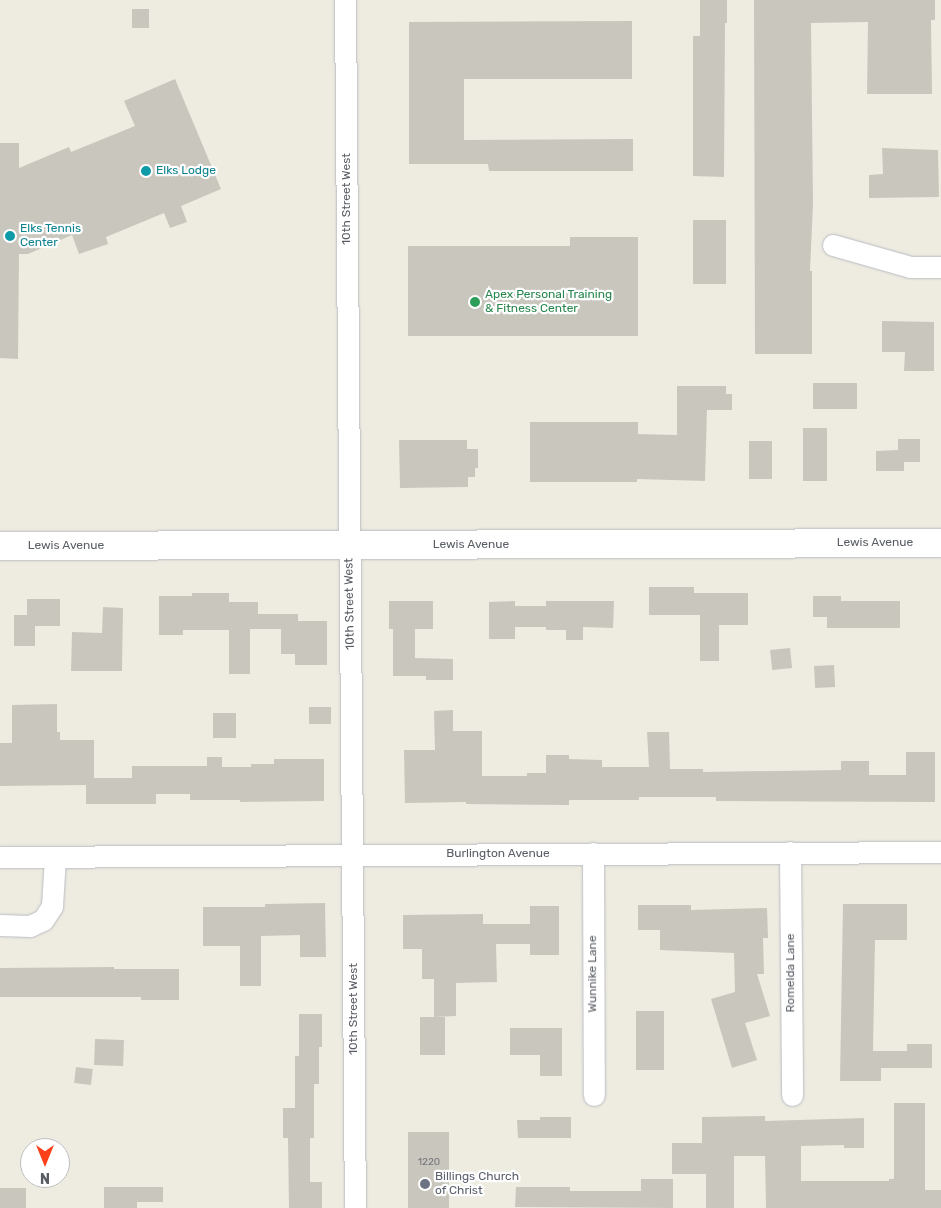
<!DOCTYPE html>
<style>
body{margin:0}
#map{position:relative;width:941px;height:1208px;overflow:hidden;background:#eeece1;font-family:Rubik,sans-serif}
div>[style]{position:absolute}
.building>*{inset:0;background:#c9c6be;transform-origin:0 0}
.roads{filter:drop-shadow(0 0 1px #b9bbc2) drop-shadow(0 0 1px #b9bbc2)}
.street>*{height:21px;margin:-10.5px;padding:0 10.5px;transform-origin:10.5px;border-radius:10.5px;background:#fff}
.secondary>*{height:28px;margin:-14px;padding:0 14px;transform-origin:14px;border-radius:14px;background:#fff}
.dots>*{width:14px;height:14px;translate:-50% -50%;box-sizing:border-box;border:2px solid #fff;border-radius:50%}
span{translate:-50% -50%;white-space:nowrap;text-align:center;line-height:1.15;-webkit-text-stroke:4.5px #fff;paint-order:stroke}
.number-label{font-size:10px;color:#75777a}
.number-label span{-webkit-text-stroke-width:0}
.culture-label{font-size:12px;color:#0d838f}
.left{translate:0 -50%;text-align:left}
.street-label{font-size:12px;color:#595d64}
.leisure-label{font-size:12px;color:#27864d}
.worship-label{font-size:12px;color:#5b616d}
.north{position:absolute;left:20px;top:1138px;width:50px;height:50px;box-sizing:border-box;background:#fff;border:1px solid #bdbec1;border-radius:50%;rotate:180deg;font-size:14px;font-weight:700;line-height:20px;text-align:center;color:#595d64}
.north::after{content:'';display:block;margin:auto;width:18px;height:22px;background:#fb401a;clip-path:polygon(50% 0,100% 100%,50% 72%,0 100%)}
</style>
<div id="map">
<div class="building">
<div style="clip-path:polygon(700px 0,727px 0,727px 23px,725px 23px,724px 177px,693px 176px,693px 36px,700px 36px)"></div>
<div style="clip-path:polygon(754px 0,935px 0,935px 20px,931px 20px,932px 94px,867px 94px,868px 22px,811px 23px,813px 204px,810px 271px,812px 271px,812px 354px,755px 354px)"></div>
<div style="left:132px;top:9px;width:17px;height:19px"></div>
<div style="clip-path:polygon(632px 21px,632px 79px,464px 79px,464px 140px,633px 139px,633px 171px,489px 171px,488px 164px,409px 164px,409px 22px)"></div>
<div style="clip-path:polygon(175px 79px,221px 189px,181px 206px,187px 222px,170px 228px,164px 213px,106px 237px,108px 244px,79px 254px,72px 235px,28px 254px,19px 254px,18px 359px,0 358px,0 143px,19px 143px,19px 168px,69px 147px,71px 152px,135px 126px,124px 101px)"></div>
<div style="clip-path:polygon(882px 148px,938px 150px,939px 197px,869px 198px,869px 175px,883px 174px)"></div>
<div style="left:726px;top:220px;width:64px;height:33px;rotate:90deg"></div>
<div style="clip-path:polygon(570px 237px,638px 237px,638px 336px,408px 336px,408px 246px,570px 246px)"></div>
<div style="clip-path:polygon(882px 321px,934px 322px,934px 371px,904px 371px,905px 352px,882px 352px)"></div>
<div style="left:813px;top:383px;width:44px;height:26px"></div>
<div style="clip-path:polygon(677px 386px,726px 386px,726px 394px,732px 394px,732px 410px,707px 410px,705px 481px,637px 479px,637px 482px,530px 482px,530px 422px,638px 422px,638px 434px,677px 435px)"></div>
<div style="left:803px;top:428px;width:24px;height:53px"></div>
<div style="clip-path:polygon(898px 439px,920px 439px,920px 462px,904px 462px,904px 471px,876px 471px,876px 451px,898px 450px)"></div>
<div style="clip-path:polygon(399px 440px,467px 440px,467px 449px,478px 449px,478px 468px,475px 468px,475px 477px,468px 477px,468px 487px,400px 488px)"></div>
<div style="left:749px;top:441px;width:23px;height:38px"></div>
<div style="clip-path:polygon(649px 587px,694px 587px,694px 593px,748px 593px,748px 625px,719px 625px,719px 661px,700px 661px,700px 615px,649px 615px)"></div>
<div style="clip-path:polygon(192px 593px,229px 593px,229px 602px,258px 602px,258px 614px,298px 614px,298px 621px,327px 621px,327px 665px,295px 665px,295px 654px,281px 654px,281px 629px,250px 629px,250px 674px,229px 674px,229px 630px,183px 630px,183px 635px,159px 635px,159px 596px,192px 596px)"></div>
<div style="clip-path:polygon(813px 596px,841px 596px,841px 601px,900px 601px,900px 628px,827px 628px,827px 617px,813px 617px)"></div>
<div style="clip-path:polygon(27px 599px,60px 599px,60px 626px,35px 626px,35px 646px,14px 646px,14px 615px,27px 615px)"></div>
<div style="clip-path:polygon(389px 601px,433px 601px,433px 629px,415px 629px,415px 658px,453px 659px,453px 680px,426px 680px,426px 676px,393px 676px,393px 629px,389px 629px)"></div>
<div style="clip-path:polygon(515px 601px,515px 606px,546px 606px,546px 601px,614px 601px,613px 628px,583px 627px,583px 640px,566px 640px,566px 630px,546px 630px,546px 627px,515px 627px,515px 639px,489px 639px,489px 602px)"></div>
<div style="clip-path:polygon(103px 607px,123px 608px,122px 671px,71px 671px,72px 632px,102px 633px)"></div>
<div style="left:790px;top:648px;width:20px;height:20px;rotate:84deg"></div>
<div style="left:834px;top:665px;width:22px;height:20px;rotate:87deg"></div>
<div style="clip-path:polygon(57px 704px,57px 732px,60px 732px,60px 740px,94px 740px,94px 778px,132px 778px,132px 766px,207px 766px,207px 757px,222px 757px,222px 767px,251px 767px,251px 764px,274px 764px,274px 759px,324px 759px,324px 801px,240px 802px,240px 800px,190px 800px,190px 794px,156px 794px,156px 804px,86px 804px,86px 785px,0 786px,0 743px,12px 743px,12px 705px)"></div>
<div style="left:309px;top:707px;width:22px;height:17px"></div>
<div style="clip-path:polygon(453px 710px,453px 731px,482px 731px,482px 776px,527px 776px,527px 773px,546px 773px,546px 755px,569px 755px,569px 759px,602px 760px,602px 767px,649px 767px,647px 732px,669px 732px,670px 769px,703px 769px,703px 772px,841px 770px,841px 761px,869px 761px,869px 775px,906px 775px,906px 752px,935px 752px,935px 802px,716px 801px,716px 797px,639px 797px,639px 800px,569px 800px,569px 805px,466px 804px,466px 802px,405px 803px,404px 750px,435px 750px,434px 711px)"></div>
<div style="left:213px;top:713px;width:23px;height:25px"></div>
<div style="clip-path:polygon(325px 903px,326px 957px,300px 957px,300px 935px,261px 936px,261px 986px,240px 986px,240px 946px,203px 946px,203px 907px,265px 907px,265px 904px)"></div>
<div style="clip-path:polygon(843px 904px,907px 904px,907px 940px,875px 940px,873px 1051px,907px 1051px,907px 1044px,932px 1044px,932px 1068px,881px 1068px,881px 1081px,840px 1081px)"></div>
<div style="clip-path:polygon(638px 905px,691px 905px,691px 910px,767px 908px,768px 938px,763px 938px,764px 974px,757px 974px,770px 1016px,745px 1023px,757px 1060px,732px 1068px,711px 999px,735px 992px,734px 953px,660px 950px,660px 930px,638px 930px)"></div>
<div style="clip-path:polygon(530px 906px,559px 906px,559px 955px,530px 955px,530px 944px,496px 944px,497px 982px,456px 983px,456px 1016px,434px 1017px,434px 979px,422px 979px,422px 949px,403px 949px,403px 915px,483px 914px,483px 924px,530px 924px)"></div>
<div style="clip-path:polygon(114px 967px,114px 969px,179px 969px,179px 1000px,141px 1000px,141px 997px,0 997px,0 968px)"></div>
<div style="left:636px;top:1011px;width:28px;height:59px"></div>
<div style="clip-path:polygon(299px 1014px,322px 1014px,322px 1047px,319px 1047px,319px 1084px,314px 1084px,314px 1138px,310px 1138px,310px 1182px,322px 1182px,322px 1208px,289px 1208px,288px 1138px,283px 1138px,283px 1108px,295px 1108px,295px 1056px,299px 1056px)"></div>
<div style="left:420px;top:1017px;width:25px;height:38px"></div>
<div style="clip-path:polygon(510px 1028px,562px 1028px,562px 1076px,540px 1076px,540px 1055px,510px 1055px)"></div>
<div style="left:95px;top:1039px;width:29px;height:26px;rotate:2deg"></div>
<div style="left:76px;top:1067px;width:17px;height:16px;rotate:7deg"></div>
<div style="clip-path:polygon(894px 1103px,925px 1103px,925px 1190px,941px 1190px,941px 1208px,766px 1208px,765px 1156px,734px 1156px,734px 1208px,706px 1208px,706px 1174px,672px 1174px,672px 1143px,702px 1143px,702px 1117px,765px 1116px,765px 1121px,864px 1118px,864px 1148px,844px 1148px,844px 1145px,801px 1146px,801px 1181px,889px 1181px,889px 1179px,894px 1179px)"></div>
<div style="clip-path:polygon(540px 1117px,571px 1117px,571px 1138px,518px 1138px,517px 1120px,540px 1120px)"></div>
<div style="left:408px;top:1132px;width:41px;height:76px"></div>
<div style="clip-path:polygon(641px 1179px,673px 1179px,673px 1208px,515px 1207px,516px 1187px,570px 1187px,570px 1191px,641px 1191px)"></div>
<div style="clip-path:polygon(104px 1187px,163px 1187px,163px 1202px,137px 1202px,137px 1208px,104px 1208px)"></div>
<div style="left:0;top:1188px;width:26px;height:20px"></div>
</div>
<div class="roads">
<div class="street">
<div style="left:345px;top:0;width:1208px;rotate:89.53deg"></div>
<div style="left:833px;top:245px;width:81px;rotate:15.8deg"></div>
<div style="left:911px;top:267px;width:30px"></div>
<div style="left:790px;top:852px;width:243px;rotate:89.5deg"></div>
<div style="left:593px;top:853px;width:242px;rotate:89.8deg"></div>
<div style="left:0;top:857px;width:941px;rotate:-0.3deg"></div>
<div style="left:0;top:925px;width:30px;rotate:2deg"></div>
<div style="left:30px;top:926px;width:14px;rotate:-25deg"></div>
<div style="left:43px;top:920px;width:17px;rotate:-57deg"></div>
<div style="left:52px;top:906px;width:49px;rotate:-86.5deg"></div>
</div>
<div class="secondary">
<div style="left:0;top:546px;width:941px;rotate:-0.18deg"></div>
</div>
</div>
<div class="dots">
<div style="left:146px;top:171px;background:#0f9aa8"></div>
<div style="left:10px;top:236px;background:#0f9aa8"></div>
<div style="left:475px;top:302px;background:#2e9e5b"></div>
<div style="left:425px;top:1184px;background:#6b7280"></div>
</div>
<div class="number-label">
<span style="left:429px;top:1163px">1220</span>
</div>
<div class="culture-label">
<span class="left" style="left:156px;top:171px">Elks Lodge</span>
<span class="left" style="left:20px;top:236px">Elks Tennis<br>Center</span>
</div>
<div class="street-label">
<span style="left:347px;top:199px;rotate:-90deg">10th Street West</span>
<span style="left:875px;top:543px">Lewis Avenue</span>
<span style="left:471px;top:545px">Lewis Avenue</span>
<span style="left:66px;top:546px">Lewis Avenue</span>
<span style="left:350px;top:604px;rotate:-91deg">10th Street West</span>
<span style="left:498px;top:854px">Burlington Avenue</span>
<span style="left:791px;top:973px;rotate:-90deg">Romelda Lane</span>
<span style="left:593px;top:974px;rotate:-90deg">Wunnike Lane</span>
<span style="left:354px;top:1009px;rotate:-90deg">10th Street West</span>
</div>
<div class="leisure-label">
<span class="left" style="left:485px;top:302px">Apex Personal Training<br>&amp; Fitness Center</span>
</div>
<div class="worship-label">
<span class="left" style="left:435px;top:1184px">Billings Church<br>of Christ</span>
</div>
<div class="north">N</div>
</div>
